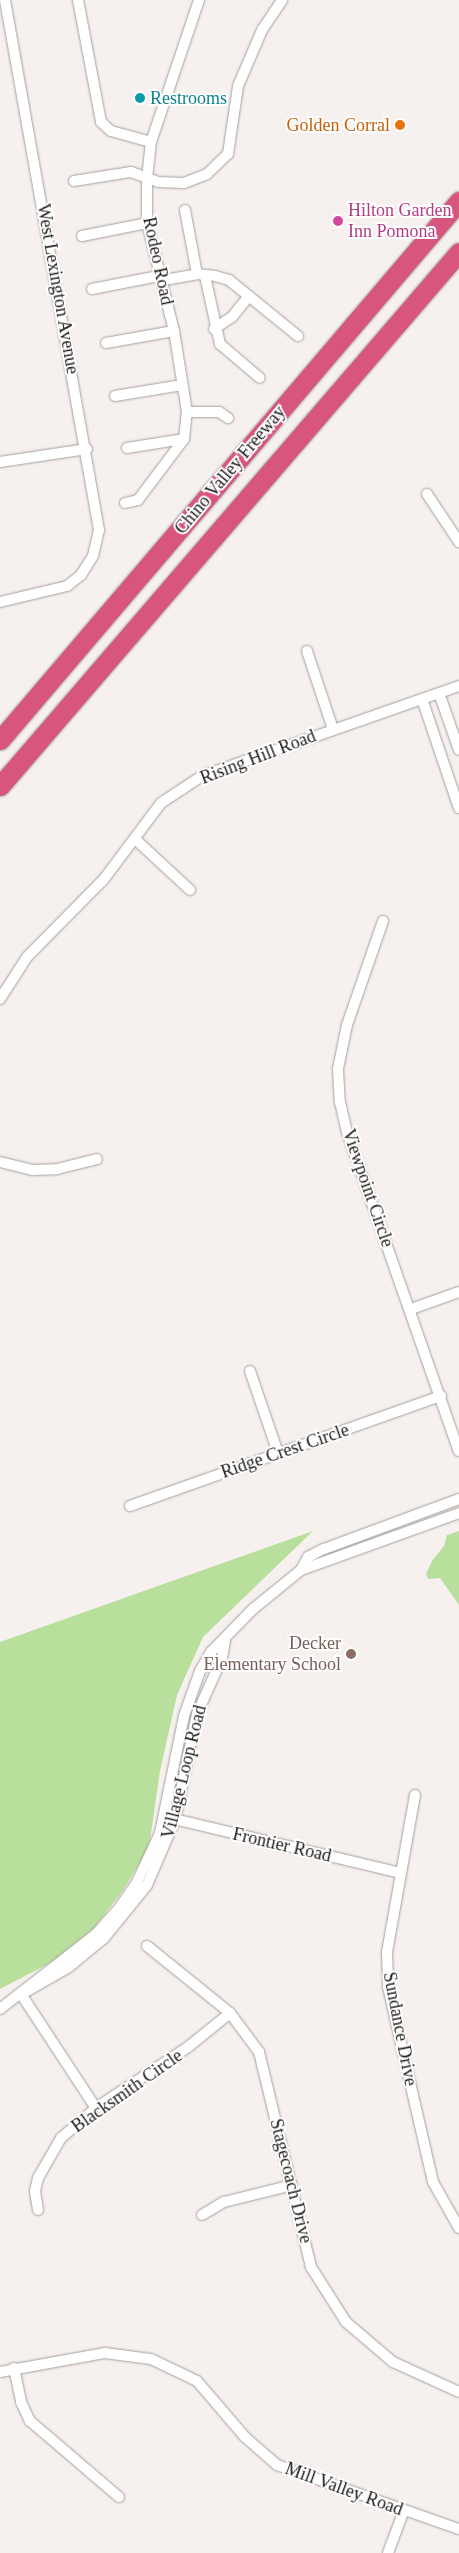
<!DOCTYPE html>
<style>
body{margin:0}
#map{position:relative;width:459px;height:2553px;overflow:hidden;background:#f6f1ee;font-family:"Times New Roman",serif}
div>[style]{position:absolute}
.green>*{inset:0;background:#b9df9d}
.roads{filter:drop-shadow(0 0 1px #a49f9c) drop-shadow(0 0 1px #a49f9c)}
.minor>*{height:10px;margin:-5px;padding:0 5px;transform-origin:5px;border-radius:5px;background:#fff}
.motorway>*{height:19px;margin:-9.5px;padding:0 9.5px;transform-origin:9.5px;border-radius:9.5px;background:#d8567e}
.dots>*{width:14px;height:14px;translate:-50% -50%;box-sizing:border-box;border:2px solid #fff;border-radius:50%}
span{translate:-50% -50%;white-space:nowrap;text-align:center;line-height:1.15;-webkit-text-stroke:4px #fff;paint-order:stroke}
.culture-label{font-size:18px;color:#0d838f}
.left{translate:0 -50%;text-align:left}
.food-label{font-size:18px;color:#c56008}
.right{translate:-100% -50%;text-align:right}
.hotel-label{font-size:18px;color:#b23c85}
.street-label{font-size:18px;color:#1b1918}
.education-label{font-size:18px;color:#785e54}
</style>
<div id="map">
<div class="green">
<div style="clip-path:polygon(313px 1531px,203px 1637px,177px 1695px,160px 1771px,149px 1847px,124px 1889px,94px 1928px,52px 1962px,0 1989px,0 1642px)"></div>
<div style="clip-path:polygon(459px 1531px,459px 1605px,440px 1578px,428px 1579px,426px 1574px,432px 1561px,444px 1546px,447px 1535px)"></div>
</div>
<div class="roads">
<div class="minor">
<div style="left:78px;top:0;width:124px;rotate:79.3deg"></div>
<div style="left:101px;top:122px;width:13px;rotate:42deg"></div>
<div style="left:111px;top:131px;width:41px;rotate:15.4deg"></div>
<div style="left:74px;top:181px;width:58px;rotate:-9deg"></div>
<div style="left:131px;top:172px;width:29px;rotate:20deg"></div>
<div style="left:158px;top:182px;width:26px;rotate:2deg"></div>
<div style="left:184px;top:183px;width:25px;rotate:-21deg"></div>
<div style="left:207px;top:174px;width:29px;rotate:-44deg"></div>
<div style="left:228px;top:154px;width:69px;rotate:-81.6deg"></div>
<div style="left:238px;top:86px;width:61px;rotate:-66.8deg"></div>
<div style="left:262px;top:30px;width:36px;rotate:-56deg"></div>
<div style="left:185px;top:210px;width:65px;rotate:79.4deg"></div>
<div style="left:82px;top:236px;width:66px;rotate:-11.3deg"></div>
<div style="left:205px;top:276px;width:70px;rotate:77.6deg"></div>
<div style="left:220px;top:344px;width:52px;rotate:40.4deg"></div>
<div style="left:92px;top:289px;width:68px;rotate:-11deg"></div>
<div style="left:159px;top:276px;width:11px;rotate:15deg"></div>
<div style="left:170px;top:279px;width:27px;rotate:-10deg"></div>
<div style="left:197px;top:274px;width:18px;rotate:6deg"></div>
<div style="left:215px;top:276px;width:15px;rotate:16deg"></div>
<div style="left:229px;top:280px;width:89px;rotate:39.1deg"></div>
<div style="left:214px;top:329px;width:22px;rotate:-34deg"></div>
<div style="left:232px;top:317px;width:27px;rotate:-51deg"></div>
<div style="left:106px;top:343px;width:69px;rotate:-10deg"></div>
<div style="left:115px;top:396px;width:68px;rotate:-9.3deg"></div>
<div style="left:187px;top:412px;width:32px"></div>
<div style="left:219px;top:412px;width:11px;rotate:34deg"></div>
<div style="left:127px;top:448px;width:58px;rotate:-9deg"></div>
<div style="left:0;top:462px;width:88px;rotate:-8.5deg"></div>
<div style="left:427px;top:494px;width:58px;rotate:56.3deg"></div>
<div style="left:125px;top:503px;width:13px;rotate:-13deg"></div>
<div style="left:138px;top:500px;width:76px;rotate:-53deg"></div>
<div style="left:184px;top:439px;width:27px;rotate:-84deg"></div>
<div style="left:187px;top:412px;width:82px;rotate:-99.1deg"></div>
<div style="left:174px;top:331px;width:111px;rotate:-104deg"></div>
<div style="left:147px;top:223px;width:44px;rotate:-90deg"></div>
<div style="left:147px;top:179px;width:37px;rotate:-84deg"></div>
<div style="left:151px;top:142px;width:150px;rotate:-71.3deg"></div>
<div style="left:0;top:602px;width:69px;rotate:-13.4deg"></div>
<div style="left:67px;top:586px;width:18px;rotate:-38deg"></div>
<div style="left:81px;top:575px;width:22px;rotate:-58deg"></div>
<div style="left:93px;top:556px;width:27px;rotate:-77deg"></div>
<div style="left:99px;top:530px;width:538px;rotate:-100.06deg"></div>
<div style="left:307px;top:651px;width:82px;rotate:71.6deg"></div>
<div style="left:439px;top:693px;width:60px;rotate:70.7deg"></div>
<div style="left:422px;top:699px;width:115px;rotate:71.3deg"></div>
<div style="left:135px;top:839px;width:75px;rotate:42.8deg"></div>
<div style="left:383px;top:921px;width:110px;rotate:109.1deg"></div>
<div style="left:347px;top:1025px;width:45px;rotate:101.6deg"></div>
<div style="left:338px;top:1069px;width:33px;rotate:87deg"></div>
<div style="left:340px;top:1102px;width:31px;rotate:77deg"></div>
<div style="left:347px;top:1132px;width:338px;rotate:70.7deg"></div>
<div style="left:0;top:999px;width:50px;rotate:-57.3deg"></div>
<div style="left:27px;top:957px;width:110px;rotate:-45.4deg"></div>
<div style="left:104px;top:879px;width:95px;rotate:-53.1deg"></div>
<div style="left:161px;top:803px;width:49px;rotate:-33.4deg"></div>
<div style="left:202px;top:776px;width:272px;rotate:-19.3deg"></div>
<div style="left:0;top:1162px;width:34px;rotate:14deg"></div>
<div style="left:33px;top:1170px;width:24px;rotate:-2deg"></div>
<div style="left:57px;top:1169px;width:41px;rotate:-14deg"></div>
<div style="left:411px;top:1309px;width:51px;rotate:-19.5deg"></div>
<div style="left:250px;top:1371px;width:87px;rotate:71.1deg"></div>
<div style="left:130px;top:1506px;width:330px;rotate:-19.5deg"></div>
<div style="left:301px;top:1570px;width:15px;rotate:-62deg"></div>
<div style="left:308px;top:1557px;width:18px;rotate:-27deg"></div>
<div style="left:324px;top:1549px;width:144px;rotate:-20.3deg"></div>
<div style="left:415px;top:1795px;width:159px;rotate:100.1deg"></div>
<div style="left:387px;top:1952px;width:35px;rotate:88deg"></div>
<div style="left:388px;top:1987px;width:200px;rotate:77deg"></div>
<div style="left:433px;top:2182px;width:53px;rotate:60.5deg"></div>
<div style="left:170px;top:1818px;width:236px;rotate:13.4deg"></div>
<div style="left:147px;top:1946px;width:107px;rotate:38.9deg"></div>
<div style="left:230px;top:2013px;width:49px;rotate:53.4deg"></div>
<div style="left:259px;top:2052px;width:221px;rotate:76.4deg"></div>
<div style="left:311px;top:2267px;width:65px;rotate:57.5deg"></div>
<div style="left:346px;top:2322px;width:62px;rotate:40.4deg"></div>
<div style="left:393px;top:2362px;width:72px;rotate:24.4deg"></div>
<div style="left:21px;top:1994px;width:136px;rotate:56.7deg"></div>
<div style="left:22px;top:1994px;width:54px;rotate:-29.9deg"></div>
<div style="left:69px;top:1967px;width:45px;rotate:-39.6deg"></div>
<div style="left:104px;top:1938px;width:68px;rotate:-50.9deg"></div>
<div style="left:147px;top:1885px;width:71px;rotate:-66.7deg"></div>
<div style="left:175px;top:1820px;width:108px;rotate:-78.3deg"></div>
<div style="left:197px;top:1714px;width:61px;rotate:-65.9deg"></div>
<div style="left:222px;top:1658px;width:17px;rotate:-80deg"></div>
<div style="left:0;top:2009px;width:122px;rotate:-38deg"></div>
<div style="left:96px;top:1934px;width:31px;rotate:-48deg"></div>
<div style="left:117px;top:1911px;width:35px;rotate:-55deg"></div>
<div style="left:137px;top:1882px;width:54px;rotate:-64.9deg"></div>
<div style="left:160px;top:1833px;width:119px;rotate:-78.4deg"></div>
<div style="left:184px;top:1716px;width:48px;rotate:-70.4deg"></div>
<div style="left:200px;top:1671px;width:22px;rotate:-60deg"></div>
<div style="left:211px;top:1652px;width:60px;rotate:-45.7deg"></div>
<div style="left:253px;top:1609px;width:62px;rotate:-39.1deg"></div>
<div style="left:301px;top:1570px;width:168px;rotate:-19.8deg"></div>
<div style="left:38px;top:2210px;width:19px;rotate:-99deg"></div>
<div style="left:35px;top:2191px;width:13px;rotate:-77deg"></div>
<div style="left:38px;top:2178px;width:46px;rotate:-60.1deg"></div>
<div style="left:61px;top:2138px;width:46px;rotate:-40.6deg"></div>
<div style="left:96px;top:2108px;width:110px;rotate:-33.5deg"></div>
<div style="left:188px;top:2047px;width:54px;rotate:-39deg"></div>
<div style="left:202px;top:2215px;width:26px;rotate:-31deg"></div>
<div style="left:224px;top:2202px;width:70px;rotate:-14deg"></div>
<div style="left:14px;top:2368px;width:35px;rotate:78deg"></div>
<div style="left:21px;top:2402px;width:21px;rotate:65deg"></div>
<div style="left:30px;top:2421px;width:117px;rotate:40.5deg"></div>
<div style="left:0;top:2372px;width:107px;rotate:-10.3deg"></div>
<div style="left:105px;top:2353px;width:46px;rotate:7.4deg"></div>
<div style="left:151px;top:2359px;width:51px;rotate:25.6deg"></div>
<div style="left:197px;top:2381px;width:74px;rotate:49.4deg"></div>
<div style="left:245px;top:2437px;width:43px;rotate:41.2deg"></div>
<div style="left:277px;top:2465px;width:193px;rotate:19.4deg"></div>
<div style="left:388px;top:2553px;width:46px;rotate:-69.6deg"></div>
</div>
<div class="motorway">
<div style="left:0;top:740px;width:708px;rotate:-49.58deg"></div>
<div style="left:0;top:786px;width:704px;rotate:-49.32deg"></div>
</div>
</div>
<div class="dots">
<div style="left:140px;top:98px;background:#0f9aa8"></div>
<div style="left:400px;top:125px;background:#e8710a"></div>
<div style="left:338px;top:221px;background:#d1479c"></div>
<div style="left:351px;top:1654px;background:#8d6e63"></div>
</div>
<div class="culture-label">
<span class="left" style="left:150px;top:98px">Restrooms</span>
</div>
<div class="food-label">
<span class="right" style="left:390px;top:125px">Golden Corral</span>
</div>
<div class="hotel-label">
<span class="left" style="left:348px;top:221px">Hilton Garden<br>Inn Pomona</span>
</div>
<div class="street-label">
<span style="left:158px;top:261px;rotate:78deg">Rodeo Road</span>
<span style="left:58px;top:289px;rotate:80deg">West Lexington Avenue</span>
<span style="left:230px;top:470px;rotate:-50deg">Chino Valley Freeway</span>
<span style="left:258px;top:757px;rotate:-21deg">Rising Hill Road</span>
<span style="left:368px;top:1188px;rotate:71deg">Viewpoint Circle</span>
<span style="left:285px;top:1451px;rotate:-19deg">Ridge Crest Circle</span>
<span style="left:184px;top:1772px;rotate:-76deg">Village Loop Road</span>
<span style="left:282px;top:1845px;rotate:13deg">Frontier Road</span>
<span style="left:400px;top:2029px;rotate:79deg">Sundance Drive</span>
<span style="left:127px;top:2091px;rotate:-35deg">Blacksmith Circle</span>
<span style="left:291px;top:2181px;rotate:76deg">Stagecoach Drive</span>
<span style="left:344px;top:2489px;rotate:20deg">Mill Valley Road</span>
</div>
<div class="education-label">
<span class="right" style="left:341px;top:1654px">Decker<br>Elementary School</span>
</div>
</div>
